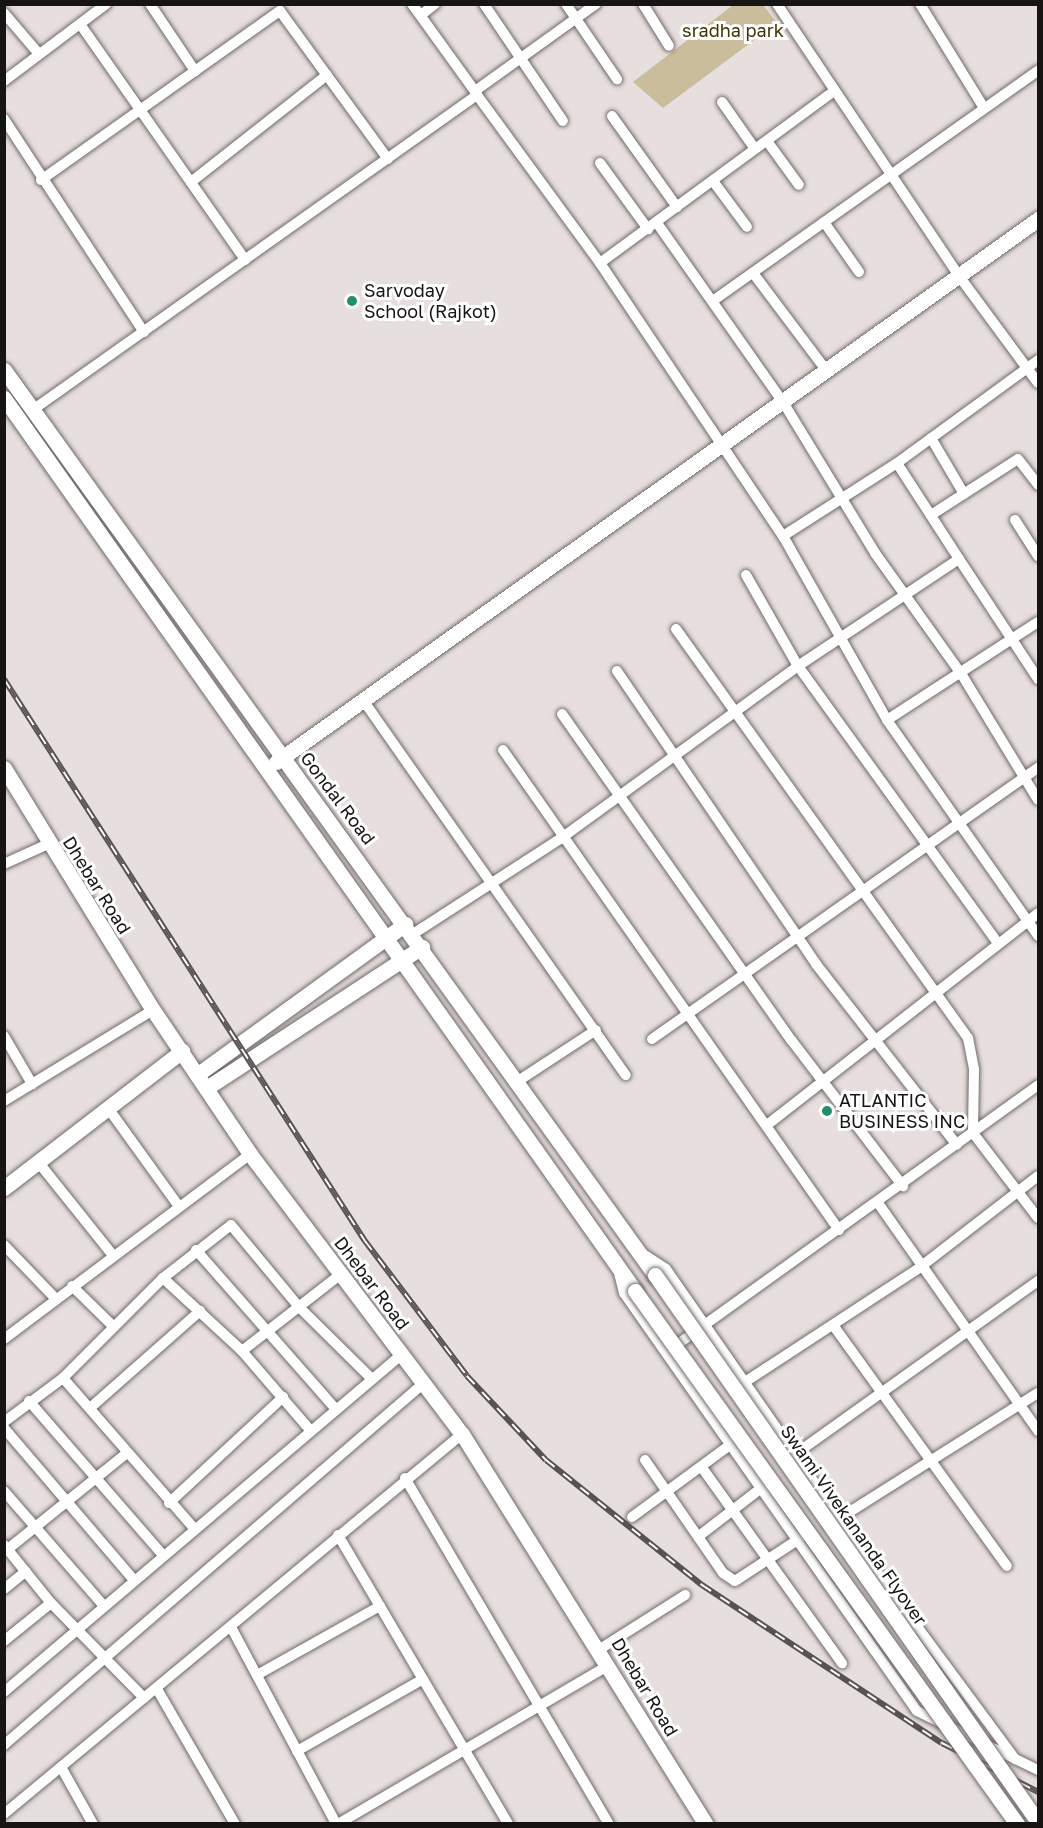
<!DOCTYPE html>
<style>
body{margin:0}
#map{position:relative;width:1043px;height:1828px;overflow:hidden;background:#e7dfdd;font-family:"Golos Text",sans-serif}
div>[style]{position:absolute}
.green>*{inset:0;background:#cabd9c}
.roads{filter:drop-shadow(0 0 2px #706968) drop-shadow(0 0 2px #706968)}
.street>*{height:10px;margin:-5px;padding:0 5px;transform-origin:5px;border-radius:5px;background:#fff}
.secondary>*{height:15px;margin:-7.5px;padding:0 7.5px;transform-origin:7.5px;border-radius:7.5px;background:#fff}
.rail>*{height:6px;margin-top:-3px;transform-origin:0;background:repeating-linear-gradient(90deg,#fff 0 11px,#585353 0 22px);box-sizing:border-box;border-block:2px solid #585353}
.bridges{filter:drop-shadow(0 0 2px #706968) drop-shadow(0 0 2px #706968)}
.secondary-bridge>*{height:15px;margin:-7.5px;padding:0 7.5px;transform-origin:7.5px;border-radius:7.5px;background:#fff}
.dots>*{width:16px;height:16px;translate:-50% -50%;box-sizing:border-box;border:3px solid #fff;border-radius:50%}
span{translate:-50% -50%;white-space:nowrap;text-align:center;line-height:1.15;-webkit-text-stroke:6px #fff;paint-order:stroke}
.park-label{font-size:18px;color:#433407}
.poi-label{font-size:18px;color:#171414}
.left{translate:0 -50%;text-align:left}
.street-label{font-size:18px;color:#171414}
.frame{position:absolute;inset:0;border:6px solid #171414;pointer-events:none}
</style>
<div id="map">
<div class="green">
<div style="clip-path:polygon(733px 5px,763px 5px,777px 23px,663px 108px,633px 82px)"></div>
</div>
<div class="roads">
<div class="street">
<div style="left:150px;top:4px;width:81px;rotate:56.1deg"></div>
<div style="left:412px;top:4px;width:111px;rotate:54.2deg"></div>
<div style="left:484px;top:4px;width:141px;rotate:56deg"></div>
<div style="left:566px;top:4px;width:91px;rotate:55.8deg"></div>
<div style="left:643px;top:4px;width:49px;rotate:58.2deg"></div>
<div style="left:777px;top:4px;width:327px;rotate:56.2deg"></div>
<div style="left:959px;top:276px;width:133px;rotate:53.6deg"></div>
<div style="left:920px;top:4px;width:122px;rotate:58.4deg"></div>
<div style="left:4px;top:13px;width:52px;rotate:49.6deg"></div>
<div style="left:421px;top:15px;width:18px;rotate:-38deg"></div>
<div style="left:80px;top:24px;width:288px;rotate:55deg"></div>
<div style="left:4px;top:81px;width:128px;rotate:-37deg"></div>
<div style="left:475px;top:91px;width:149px;rotate:-35.7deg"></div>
<div style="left:722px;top:102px;width:57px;rotate:54.9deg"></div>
<div style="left:612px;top:116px;width:112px;rotate:54.5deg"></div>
<div style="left:4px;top:119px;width:255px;rotate:56.7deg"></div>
<div style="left:767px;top:141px;width:54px;rotate:54deg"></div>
<div style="left:600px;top:163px;width:82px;rotate:54deg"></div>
<div style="left:41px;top:180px;width:293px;rotate:-35.3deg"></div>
<div style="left:280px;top:11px;width:183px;rotate:53.9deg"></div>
<div style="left:713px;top:181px;width:57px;rotate:53.5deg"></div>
<div style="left:191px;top:182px;width:173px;rotate:-38.2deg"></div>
<div style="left:824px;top:222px;width:61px;rotate:55deg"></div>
<div style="left:657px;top:223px;width:219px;rotate:54.9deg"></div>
<div style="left:783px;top:402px;width:177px;rotate:58.6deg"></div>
<div style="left:875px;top:553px;width:150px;rotate:54.5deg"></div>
<div style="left:962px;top:675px;width:146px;rotate:58.7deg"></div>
<div style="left:600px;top:263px;width:290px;rotate:-36.3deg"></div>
<div style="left:753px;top:273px;width:121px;rotate:53deg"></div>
<div style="left:714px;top:300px;width:397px;rotate:-35.3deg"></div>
<div style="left:34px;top:409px;width:543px;rotate:-35.33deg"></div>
<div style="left:477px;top:95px;width:208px;rotate:53.8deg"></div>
<div style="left:600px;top:263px;width:329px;rotate:56.2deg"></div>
<div style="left:783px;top:536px;width:211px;rotate:60.5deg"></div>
<div style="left:887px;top:720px;width:264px;rotate:55deg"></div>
<div style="left:931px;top:438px;width:65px;rotate:59.5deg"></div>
<div style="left:931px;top:515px;width:103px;rotate:-32.8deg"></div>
<div style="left:1018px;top:459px;width:33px;rotate:52deg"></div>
<div style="left:1015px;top:520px;width:43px;rotate:57.4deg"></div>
<div style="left:783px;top:536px;width:135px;rotate:-32.6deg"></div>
<div style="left:897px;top:463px;width:175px;rotate:-36.1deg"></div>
<div style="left:959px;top:559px;width:144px;rotate:56.6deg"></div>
<div style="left:746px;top:575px;width:105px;rotate:60.3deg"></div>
<div style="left:798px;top:666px;width:342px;rotate:54.2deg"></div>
<div style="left:676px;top:629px;width:503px;rotate:54.48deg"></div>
<div style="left:968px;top:1038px;width:32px;rotate:79deg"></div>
<div style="left:974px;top:1069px;width:64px;rotate:90.9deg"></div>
<div style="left:973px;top:1133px;width:107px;rotate:52.6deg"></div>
<div style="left:617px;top:671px;width:354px;rotate:55.8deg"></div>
<div style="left:816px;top:964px;width:229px;rotate:52.1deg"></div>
<div style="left:363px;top:700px;width:458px;rotate:55deg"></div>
<div style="left:562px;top:714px;width:400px;rotate:54.9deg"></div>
<div style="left:792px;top:1041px;width:183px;rotate:52.6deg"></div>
<div style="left:887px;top:720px;width:180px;rotate:-33deg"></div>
<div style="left:503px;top:750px;width:586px;rotate:55.01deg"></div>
<div style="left:4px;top:864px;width:48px;rotate:-24.4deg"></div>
<div style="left:413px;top:934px;width:175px;rotate:-32.9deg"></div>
<div style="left:560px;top:839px;width:294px;rotate:-36deg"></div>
<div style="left:798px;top:666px;width:193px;rotate:-33.6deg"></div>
<div style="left:959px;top:559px;width:114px;rotate:-122.9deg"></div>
<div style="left:4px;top:1036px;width:56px;rotate:59.7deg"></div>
<div style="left:652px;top:1039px;width:472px;rotate:-35.1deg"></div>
<div style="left:518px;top:1081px;width:93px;rotate:-33.2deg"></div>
<div style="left:4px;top:1101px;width:175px;rotate:-31.4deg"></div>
<div style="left:108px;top:1108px;width:120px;rotate:54.2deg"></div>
<div style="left:767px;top:1125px;width:344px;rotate:-38deg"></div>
<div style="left:39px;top:1163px;width:117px;rotate:51.3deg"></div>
<div style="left:878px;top:1203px;width:279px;rotate:54.9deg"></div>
<div style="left:4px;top:1245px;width:75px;rotate:46.1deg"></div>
<div style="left:196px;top:1250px;width:210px;rotate:48.7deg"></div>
<div style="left:643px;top:1254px;width:27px;rotate:33deg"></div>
<div style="left:666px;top:1269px;width:363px;rotate:55.2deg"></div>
<div style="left:873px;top:1567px;width:239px;rotate:53.5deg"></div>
<div style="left:619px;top:1273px;width:21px;rotate:76deg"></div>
<div style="left:624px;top:1293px;width:510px;rotate:54.97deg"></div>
<div style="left:917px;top:1711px;width:135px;rotate:26deg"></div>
<div style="left:163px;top:1278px;width:86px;rotate:-37.9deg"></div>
<div style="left:231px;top:1225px;width:107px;rotate:50.3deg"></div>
<div style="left:299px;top:1307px;width:103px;rotate:44.6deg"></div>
<div style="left:72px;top:1286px;width:57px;rotate:44.3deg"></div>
<div style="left:833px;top:1325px;width:297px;rotate:54.2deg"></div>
<div style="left:4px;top:1339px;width:308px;rotate:-36.9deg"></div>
<div style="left:671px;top:1349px;width:452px;rotate:-35.7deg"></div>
<div style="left:242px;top:1351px;width:125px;rotate:-37.9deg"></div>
<div style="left:63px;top:1378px;width:199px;rotate:48.9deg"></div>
<div style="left:745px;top:1382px;width:208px;rotate:-33.2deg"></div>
<div style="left:919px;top:1268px;width:150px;rotate:-37.7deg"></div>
<div style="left:29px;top:1401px;width:204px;rotate:49deg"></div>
<div style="left:90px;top:1408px;width:147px;rotate:-41.4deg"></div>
<div style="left:4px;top:1422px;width:74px;rotate:-36.7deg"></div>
<div style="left:63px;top:1378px;width:141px;rotate:-45deg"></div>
<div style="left:163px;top:1278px;width:108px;rotate:42.7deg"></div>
<div style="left:242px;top:1351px;width:104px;rotate:49.3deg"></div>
<div style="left:4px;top:1428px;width:199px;rotate:49.5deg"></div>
<div style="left:794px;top:1455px;width:300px;rotate:-35.5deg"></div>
<div style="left:645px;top:1460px;width:137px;rotate:55.4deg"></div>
<div style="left:723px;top:1573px;width:14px;rotate:34deg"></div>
<div style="left:735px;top:1581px;width:77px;rotate:-33.3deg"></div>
<div style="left:703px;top:1469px;width:239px;rotate:54.4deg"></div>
<div style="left:405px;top:1478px;width:402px;rotate:59.5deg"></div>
<div style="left:4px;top:1491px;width:152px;rotate:49deg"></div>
<div style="left:169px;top:1503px;width:156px;rotate:-42.9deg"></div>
<div style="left:632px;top:1517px;width:127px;rotate:-36.3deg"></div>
<div style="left:840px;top:1518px;width:234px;rotate:-32.3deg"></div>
<div style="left:338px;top:1535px;width:335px;rotate:59.5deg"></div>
<div style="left:699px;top:1536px;width:82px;rotate:-37.6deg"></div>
<div style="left:4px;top:1545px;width:75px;rotate:51deg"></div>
<div style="left:51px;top:1603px;width:133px;rotate:45.6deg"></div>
<div style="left:8px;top:1549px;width:153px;rotate:-38.9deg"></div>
<div style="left:4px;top:1589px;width:28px;rotate:-39deg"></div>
<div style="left:231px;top:1627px;width:223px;rotate:61.9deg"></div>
<div style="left:4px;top:1641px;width:60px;rotate:-39deg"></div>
<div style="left:600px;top:1649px;width:101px;rotate:-32.4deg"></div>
<div style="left:257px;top:1675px;width:141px;rotate:-29.3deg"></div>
<div style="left:157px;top:1689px;width:156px;rotate:60deg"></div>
<div style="left:4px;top:1692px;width:521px;rotate:-40.33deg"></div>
<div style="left:4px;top:1745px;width:554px;rotate:-40.76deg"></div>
<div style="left:297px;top:1751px;width:145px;rotate:-29.7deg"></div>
<div style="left:61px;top:1767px;width:65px;rotate:60.7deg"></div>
<div style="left:4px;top:1814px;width:595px;rotate:-39.68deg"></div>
<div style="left:338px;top:1824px;width:314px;rotate:-30.4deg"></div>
</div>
<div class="secondary">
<div style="left:4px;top:370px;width:1115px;rotate:54.27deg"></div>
<div style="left:4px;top:398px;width:1093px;rotate:54.75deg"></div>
<div style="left:276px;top:762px;width:936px;rotate:-35.47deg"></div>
<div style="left:4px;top:768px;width:284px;rotate:58.4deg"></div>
<div style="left:153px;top:1010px;width:174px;rotate:56deg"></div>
<div style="left:250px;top:1154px;width:351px;rotate:52.9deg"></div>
<div style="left:462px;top:1434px;width:460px;rotate:58deg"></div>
<div style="left:198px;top:1074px;width:256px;rotate:-35.9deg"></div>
<div style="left:208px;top:1087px;width:256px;rotate:-33.2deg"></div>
<div style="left:4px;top:1188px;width:225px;rotate:-37.6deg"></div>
</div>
</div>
<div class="rail">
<div style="left:4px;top:679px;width:668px;rotate:57.29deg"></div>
<div style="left:365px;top:1241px;width:169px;rotate:52.9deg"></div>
<div style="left:467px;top:1376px;width:115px;rotate:46.8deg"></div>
<div style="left:546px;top:1460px;width:200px;rotate:38.7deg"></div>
<div style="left:702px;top:1585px;width:287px;rotate:33.4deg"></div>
<div style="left:942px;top:1743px;width:108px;rotate:27deg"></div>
</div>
<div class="bridges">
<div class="secondary-bridge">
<div style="left:655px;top:1275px;width:668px;rotate:55deg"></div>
<div style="left:635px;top:1291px;width:656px;rotate:54.37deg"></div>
</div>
</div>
<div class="dots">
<div style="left:352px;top:301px;background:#228e6c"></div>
<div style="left:827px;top:1111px;background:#228e6c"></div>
</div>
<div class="park-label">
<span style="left:733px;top:30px">sradha park</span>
</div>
<div class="poi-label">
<span class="left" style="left:364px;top:301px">Sarvoday<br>School (Rajkot)</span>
<span class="left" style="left:839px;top:1111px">ATLANTIC<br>BUSINESS INC</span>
</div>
<div class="street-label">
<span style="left:338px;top:798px;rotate:53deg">Gondal Road</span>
<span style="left:97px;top:885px;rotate:58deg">Dhebar Road</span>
<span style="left:372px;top:1283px;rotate:53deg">Dhebar Road</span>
<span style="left:854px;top:1525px;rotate:55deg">Swami Vivekananda Flyover</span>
<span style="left:645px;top:1687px;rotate:59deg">Dhebar Road</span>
</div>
<div class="frame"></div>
</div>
